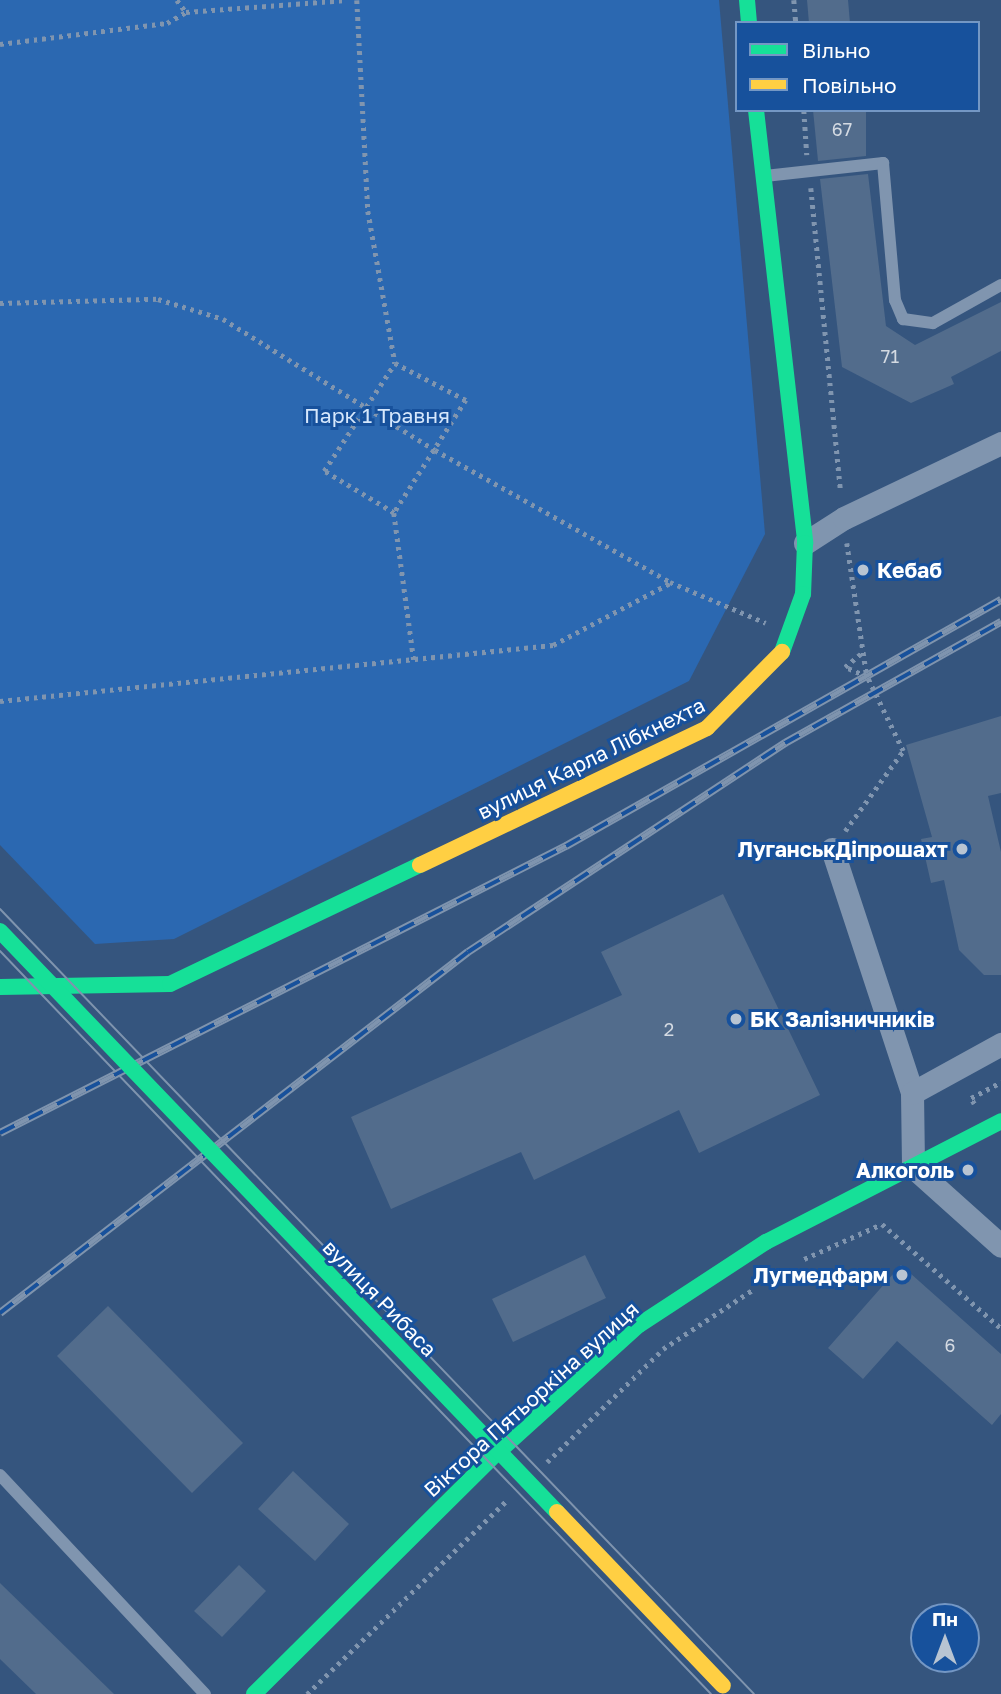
<!DOCTYPE html>
<html>
<head>
<meta charset="utf-8">
<style>
	body { margin:0 }
	#map { position:relative; width:1001px; height:1694px; overflow:hidden; background:#35557e; font-family:"Golos Text",sans-serif }
	div>[style] { position:absolute }
	.green>* { inset:0; background:#2b68b1 }
	.building>* { inset:0; background:#526c8c }
	.path>* { height:4.5px; margin-top:-2.25px; transform-origin:0; background:repeating-linear-gradient(90deg,#8095af 0 3.5px,transparent 0 8.5px) }
	.lane>* { height:12px; margin:-6px; padding:0 6px; transform-origin:6px; border-radius:6px; background:#8095af }
	.street>* { height:23px; margin:-11.5px; padding:0 11.5px; transform-origin:11.5px; border-radius:11.5px; background:#8095af }
	.fast>* { height:16px; margin:-8px; padding:0 8px; transform-origin:8px; border-radius:8px; background:#16e098 }
	.slow>* { height:16px; margin:-8px; padding:0 8px; transform-origin:8px; border-radius:8px; background:#ffcf43 }
	.tram>* { height:2px; margin:-1px; padding:0 1px; transform-origin:1px; border-radius:1px; background:#7f94ae }
	.rail>* { height:8px; margin-top:-4px; transform-origin:0; background:repeating-linear-gradient(90deg,#17519c 0 16px,#7f94ae 0 32px); box-sizing:border-box; border-block:2px solid #7f94ae }
	.fast-bridge>* { height:16px; margin:-8px; padding:0 8px; transform-origin:8px; border-radius:8px; background:#16e098 }
	.slow-bridge>* { height:16px; margin:-8px; padding:0 8px; transform-origin:8px; border-radius:8px; background:#ffcf43 }
	.dots>* { width:19px; height:19px; translate:-50% -50%; box-sizing:border-box; border:4px solid #17519c; border-radius:50% }
	span { translate:-50% -50%; white-space:nowrap; text-align:center; line-height:1.15; -webkit-text-stroke:6px #17519c; paint-order:stroke }
	.number-label { font-size:18px; color:#d4dae2 }
	.number-label span { -webkit-text-stroke-width:0 }
	.park-label { font-size:21px; color:#d5e7fc }
	.poi-label { font-size:21px; color:#fff; font-weight:700 }
	.left { translate:0 -50%; text-align:left }
	.right { translate:-100% -50%; text-align:right }
	.street-label { font-size:21px; color:#fff }
	.legend { position:absolute; left:735px; top:21px; width:245px; height:91px; box-sizing:border-box; background:#17519c; border:2px solid #7497c4; margin:0; padding:9px 12px; list-style:none; font-size:21px; color:#fff }
	.legend li { display:flex; align-items:center; gap:14px; height:35px }
	.legend b { width:35px; border:2px solid #7497c4 }
	.north { position:absolute; left:910px; top:1603px; width:70px; height:70px; box-sizing:border-box; background:#17519c; border:2px solid #7497c4; border-radius:50%; rotate:0deg; font-size:19px; font-weight:700; line-height:28px; text-align:center; color:#fff }
	.north::after { content:''; display:block; margin:auto; width:24px; height:32px; background:#b8c4d2; clip-path:polygon(50% 0,100% 100%,50% 72%,0 100%) }
</style>
</head>
<body>
<div id="map">
	<div class="green">
		<i style="clip-path:polygon(0 0,719px 0,765px 534px,689px 681px,174px 939px,95px 944px,0 845px)"></i>
	</div>
	<div class="building">
		<i style="clip-path:polygon(807px 0,848px 0,850px 23px,809px 23px)"></i>
		<i style="clip-path:polygon(813px 110px,866px 110px,866px 156px,818px 161px)"></i>
		<i style="clip-path:polygon(868px 174px,886px 326px,915px 345px,1001px 302px,1001px 351px,951px 377px,954px 384px,911px 403px,842px 367px,820px 179px)"></i>
		<i style="clip-path:polygon(1001px 716px,1001px 793px,988px 796px,1001px 852px,1001px 975px,984px 975px,959px 950px,944px 880px,931px 883px,921px 839px,932px 837px,906px 745px)"></i>
		<i style="clip-path:polygon(723px 894px,820px 1095px,699px 1153px,679px 1110px,534px 1180px,521px 1152px,391px 1209px,351px 1117px,622px 995px,601px 952px)"></i>
		<i style="clip-path:polygon(585px 1255px,606px 1298px,513px 1342px,492px 1299px)"></i>
		<i style="clip-path:polygon(901px 1265px,1001px 1354px,1001px 1414px,992px 1425px,897px 1341px,863px 1379px,828px 1348px)"></i>
		<i style="clip-path:polygon(108px 1306px,243px 1443px,192px 1493px,57px 1356px)"></i>
		<i style="clip-path:polygon(293px 1471px,349px 1524px,315px 1561px,258px 1509px)"></i>
		<i style="clip-path:polygon(239px 1565px,266px 1591px,222px 1637px,194px 1611px)"></i>
		<i style="clip-path:polygon(0 1583px,114px 1694px,36px 1694px,0 1659px)"></i>
	</div>
	<div class="path">
		<i style="left:177px;top:0;width:15px;rotate:53deg"></i>
		<i style="left:357px;top:0;width:211px;rotate:87deg"></i>
		<i style="left:368px;top:211px;width:154px;rotate:79.9deg"></i>
		<i style="left:395px;top:363px;width:80px;rotate:27.5deg"></i>
		<i style="left:466px;top:400px;width:134px;rotate:122.5deg"></i>
		<i style="left:394px;top:513px;width:82px;rotate:-149deg"></i>
		<i style="left:324px;top:471px;width:129px;rotate:-56.7deg"></i>
		<i style="left:794px;top:0;width:23px;rotate:85deg"></i>
		<i style="left:0;top:44px;width:168px;rotate:-7.2deg"></i>
		<i style="left:167px;top:23px;width:22px;rotate:-30deg"></i>
		<i style="left:186px;top:12px;width:161px;rotate:-4.3deg"></i>
		<i style="left:804px;top:110px;width:45px;rotate:86.2deg"></i>
		<i style="left:811px;top:188px;width:306px;rotate:84.4deg"></i>
		<i style="left:0;top:303px;width:158px;rotate:-1.5deg"></i>
		<i style="left:158px;top:299px;width:68px;rotate:17.1deg"></i>
		<i style="left:223px;top:319px;width:249px;rotate:31.7deg"></i>
		<i style="left:435px;top:450px;width:270px;rotate:29.3deg"></i>
		<i style="left:670px;top:582px;width:104px;rotate:23.1deg"></i>
		<i style="left:394px;top:513px;width:148px;rotate:82.3deg"></i>
		<i style="left:847px;top:543px;width:135px;rotate:81.5deg"></i>
		<i style="left:0;top:701px;width:556px;rotate:-5.78deg"></i>
		<i style="left:553px;top:645px;width:132px;rotate:-27.9deg"></i>
		<i style="left:845px;top:831px;width:99px;rotate:-54.1deg"></i>
		<i style="left:903px;top:751px;width:82px;rotate:-115.9deg"></i>
		<i style="left:867px;top:677px;width:24px;rotate:-156deg"></i>
		<i style="left:845px;top:667px;width:23px;rotate:-40deg"></i>
		<i style="left:974px;top:1104px;width:7px;rotate:-117deg"></i>
		<i style="left:971px;top:1098px;width:34px;rotate:-28deg"></i>
		<i style="left:804px;top:1259px;width:85px;rotate:-24.2deg"></i>
		<i style="left:882px;top:1224px;width:158px;rotate:41.2deg"></i>
		<i style="left:547px;top:1462px;width:162px;rotate:-44.2deg"></i>
		<i style="left:663px;top:1349px;width:109px;rotate:-33.4deg"></i>
		<i style="left:307px;top:1694px;width:276px;rotate:-44.1deg"></i>
	</div>
	<div class="lane">
		<i style="left:765px;top:176px;width:119px;rotate:-6.3deg"></i>
		<i style="left:883px;top:163px;width:138px;rotate:85deg"></i>
		<i style="left:895px;top:300px;width:21px;rotate:67deg"></i>
		<i style="left:903px;top:319px;width:30px;rotate:8deg"></i>
		<i style="left:933px;top:323px;width:78px;rotate:-29.2deg"></i>
		<i style="left:0;top:1475px;width:300px;rotate:46.9deg"></i>
	</div>
	<div class="street">
		<i style="left:805px;top:543px;width:46px;rotate:-32.7deg"></i>
		<i style="left:844px;top:518px;width:174px;rotate:-25.5deg"></i>
		<i style="left:832px;top:849px;width:257px;rotate:71.8deg"></i>
		<i style="left:912px;top:1093px;width:74px;rotate:89.2deg"></i>
		<i style="left:913px;top:1167px;width:118px;rotate:41.9deg"></i>
		<i style="left:912px;top:1093px;width:102px;rotate:-28.8deg"></i>
	</div>
	<div class="fast">
		<i style="left:747px;top:0;width:23px;rotate:85deg"></i>
		<i style="left:756px;top:110px;width:436px;rotate:83.5deg"></i>
		<i style="left:805px;top:543px;width:51px;rotate:92.2deg"></i>
		<i style="left:803px;top:594px;width:62px;rotate:109.9deg"></i>
		<i style="left:0;top:987px;width:170px;rotate:-1deg"></i>
		<i style="left:170px;top:984px;width:277px;rotate:-25.5deg"></i>
		<i style="left:254px;top:1694px;width:341px;rotate:-44.8deg"></i>
		<i style="left:496px;top:1454px;width:193px;rotate:-42.1deg"></i>
		<i style="left:639px;top:1325px;width:152px;rotate:-33.2deg"></i>
		<i style="left:766px;top:1242px;width:264px;rotate:-27.2deg"></i>
	</div>
	<div class="slow">
		<i style="left:420px;top:865px;width:318px;rotate:-25.5deg"></i>
		<i style="left:707px;top:728px;width:107px;rotate:-45.4deg"></i>
	</div>
	<div class="tram">
		<i style="left:0;top:909px;width:1088px;rotate:46.15deg"></i>
		<i style="left:0;top:951px;width:1028px;rotate:46.26deg"></i>
	</div>
	<div class="rail">
		<i style="left:0;top:1133px;width:635px;rotate:-26.89deg"></i>
		<i style="left:566px;top:846px;width:500px;rotate:-29.5deg"></i>
		<i style="left:0;top:1313px;width:591px;rotate:-37.65deg"></i>
		<i style="left:468px;top:952px;width:380px;rotate:-33.4deg"></i>
		<i style="left:785px;top:743px;width:248px;rotate:-29.3deg"></i>
	</div>
	<div class="fast-bridge">
		<i style="left:0;top:931px;width:805px;rotate:46.21deg"></i>
	</div>
	<div class="slow-bridge">
		<i style="left:557px;top:1512px;width:240px;rotate:46.3deg"></i>
	</div>
	<div class="dots">
		<i style="left:863px;top:570px;background:#b8c4d2"></i>
		<i style="left:962px;top:849px;background:#b8c4d2"></i>
		<i style="left:736px;top:1019px;background:#b8c4d2"></i>
		<i style="left:968px;top:1170px;background:#b8c4d2"></i>
		<i style="left:902px;top:1275px;background:#b8c4d2"></i>
	</div>
	<div class="number-label">
		<span style="left:842px;top:129px">67</span>
		<span style="left:890px;top:356px">71</span>
		<span style="left:669px;top:1029px">2</span>
		<span style="left:950px;top:1345px">6</span>
	</div>
	<div class="park-label">
		<span style="left:377px;top:415px">Парк 1 Травня</span>
	</div>
	<div class="poi-label">
		<span class="left" style="left:877px;top:570px">Кебаб</span>
		<span class="right" style="left:948px;top:849px">ЛуганськДіпрошахт</span>
		<span class="left" style="left:750px;top:1019px">БК Залізничників</span>
		<span class="right" style="left:954px;top:1170px">Алкоголь</span>
		<span class="right" style="left:888px;top:1275px">Лугмедфарм</span>
	</div>
	<div class="street-label">
		<span style="left:591px;top:758px;rotate:-26deg">вулиця Карла Лібкнехта</span>
		<span style="left:380px;top:1298px;rotate:46deg">вулиця Рибаса</span>
		<span style="left:531px;top:1399px;rotate:-42deg">Віктора Пятьоркіна вулиця</span>
	</div>
	<ul class="legend">
	<li><b style="height:9px;background:#16e098"></b>Вільно</li>
	<li><b style="height:9px;background:#ffcf43"></b>Повільно</li>
	</ul>
	<div class="north">Пн</div>
</div>
</body>
</html>
